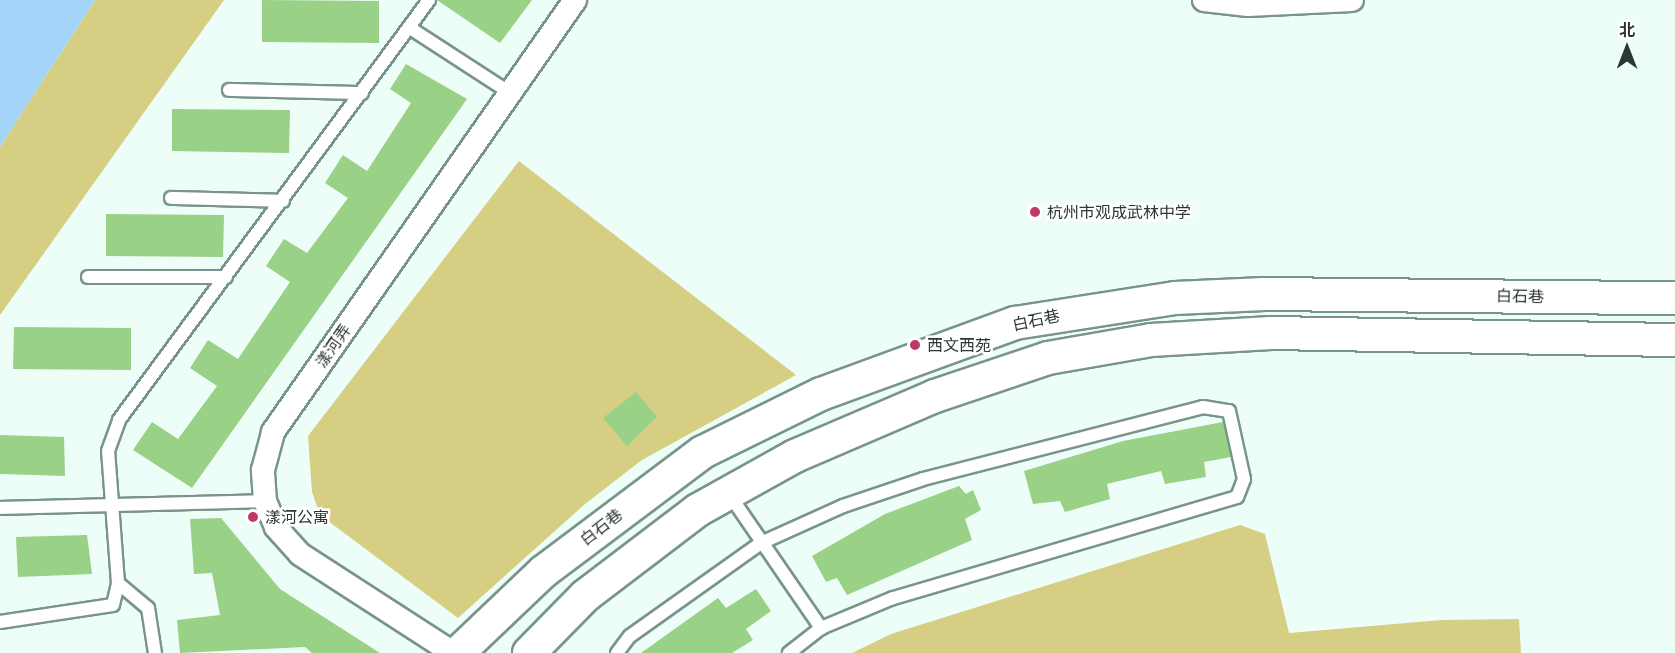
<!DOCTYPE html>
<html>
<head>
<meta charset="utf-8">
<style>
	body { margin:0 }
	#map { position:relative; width:1675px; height:653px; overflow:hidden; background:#ecfef7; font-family:"Archivo Narrow","Noto Sans SC",sans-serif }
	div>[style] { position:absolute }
	.green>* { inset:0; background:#d6cf83 }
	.water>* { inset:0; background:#a4d5f8 }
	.building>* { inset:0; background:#99d186 }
	.roads { filter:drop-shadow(2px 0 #79958b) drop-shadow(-2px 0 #79958b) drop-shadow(0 2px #79958b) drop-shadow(0 -2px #79958b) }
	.service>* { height:12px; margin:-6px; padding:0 6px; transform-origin:6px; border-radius:6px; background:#fff }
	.minor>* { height:22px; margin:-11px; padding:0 11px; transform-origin:11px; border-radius:11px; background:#fff }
	.secondary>* { height:32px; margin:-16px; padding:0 16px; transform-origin:16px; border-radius:16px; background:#fff }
	.dots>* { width:16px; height:16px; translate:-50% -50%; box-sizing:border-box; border:3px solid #fff; border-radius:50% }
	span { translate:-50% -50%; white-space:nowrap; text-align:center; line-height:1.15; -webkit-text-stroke:5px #fff; paint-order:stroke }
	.poi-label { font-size:16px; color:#2d3834 }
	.left { translate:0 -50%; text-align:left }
	.street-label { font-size:16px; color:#2d3834 }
	.north { position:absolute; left:1597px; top:18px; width:60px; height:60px; -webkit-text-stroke:4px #fff; paint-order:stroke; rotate:0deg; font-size:16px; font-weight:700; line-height:24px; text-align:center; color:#2d3834 }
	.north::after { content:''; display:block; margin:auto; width:21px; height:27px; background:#2d3834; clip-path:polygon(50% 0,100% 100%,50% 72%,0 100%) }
</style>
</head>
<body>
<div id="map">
	<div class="green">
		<i style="clip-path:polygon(95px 0,224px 0,0 315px,0 147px)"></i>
		<i style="clip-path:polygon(519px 161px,796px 375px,642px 460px,585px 504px,458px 618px,320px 515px,312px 492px,308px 436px)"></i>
		<i style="clip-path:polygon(1240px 525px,1265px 534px,1289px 633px,1442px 620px,1519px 619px,1521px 653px,852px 653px,891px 634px)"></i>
	</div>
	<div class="water">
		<i style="clip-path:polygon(0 0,95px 0,0 147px)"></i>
	</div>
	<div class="building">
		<i style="clip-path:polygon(262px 0,379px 1px,379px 43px,262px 42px)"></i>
		<i style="clip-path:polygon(437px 0,532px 0,500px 43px)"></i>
		<i style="clip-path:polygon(406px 64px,467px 99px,192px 488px,133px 450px,152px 422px,178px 439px,217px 386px,190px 368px,208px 340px,238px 359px,290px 282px,266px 266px,284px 239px,307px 253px,348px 198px,325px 183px,343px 155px,367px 171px,411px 103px,390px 89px)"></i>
		<i style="clip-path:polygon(172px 109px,290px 110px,289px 153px,172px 151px)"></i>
		<i style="clip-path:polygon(106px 214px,224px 215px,223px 257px,106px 256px)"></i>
		<i style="clip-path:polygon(14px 327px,131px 328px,131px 370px,13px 369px)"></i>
		<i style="clip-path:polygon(636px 392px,657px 417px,627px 446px,603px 418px)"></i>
		<i style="clip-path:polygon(1223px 422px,1231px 457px,1204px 462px,1206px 477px,1165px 484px,1161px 471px,1107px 484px,1110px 499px,1065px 512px,1060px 501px,1033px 504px,1024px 471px,1123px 441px)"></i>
		<i style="clip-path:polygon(0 435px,64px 437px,65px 476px,0 474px)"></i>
		<i style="clip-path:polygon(959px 486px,966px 494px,973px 490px,981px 510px,965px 519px,972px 540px,847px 595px,837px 578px,826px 582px,812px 556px,885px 514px)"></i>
		<i style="clip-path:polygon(221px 518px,280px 589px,380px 653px,312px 653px,305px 647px,180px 653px,177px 620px,220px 615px,212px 573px,194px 574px,190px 519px)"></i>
		<i style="clip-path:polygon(87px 535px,92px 574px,18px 577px,16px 537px)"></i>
		<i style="clip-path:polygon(756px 589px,771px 611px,746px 629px,753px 640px,732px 653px,641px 653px,718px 598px,726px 608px)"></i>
	</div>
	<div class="roads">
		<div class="service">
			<i style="left:410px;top:28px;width:119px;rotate:33deg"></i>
			<i style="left:229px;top:90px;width:133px;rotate:1.3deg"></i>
			<i style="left:171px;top:198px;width:112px;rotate:1.5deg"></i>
			<i style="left:88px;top:277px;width:138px"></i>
			<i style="left:729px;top:494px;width:163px;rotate:55.5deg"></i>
			<i style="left:0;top:508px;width:265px;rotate:-1.5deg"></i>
			<i style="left:118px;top:583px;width:39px;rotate:40deg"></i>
			<i style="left:148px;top:608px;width:46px;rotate:81.2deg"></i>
			<i style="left:0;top:622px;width:114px;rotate:-8.6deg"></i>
			<i style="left:113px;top:605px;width:23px;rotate:-77deg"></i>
			<i style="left:118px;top:583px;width:132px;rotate:-94.3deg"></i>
			<i style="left:108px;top:451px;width:33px;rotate:-70deg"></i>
			<i style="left:119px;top:420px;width:522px;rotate:-53.57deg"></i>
			<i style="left:617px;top:653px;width:21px;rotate:-53deg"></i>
			<i style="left:630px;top:636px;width:161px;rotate:-35.4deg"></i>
			<i style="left:761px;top:543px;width:90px;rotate:-24.3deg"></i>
			<i style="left:843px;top:506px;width:84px;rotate:-18.6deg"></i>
			<i style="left:923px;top:479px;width:289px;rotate:-14.4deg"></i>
			<i style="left:1203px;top:407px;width:26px;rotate:9deg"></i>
			<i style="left:1229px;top:411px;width:70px;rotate:77.6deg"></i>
			<i style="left:1244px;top:479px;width:19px;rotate:111deg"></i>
			<i style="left:1237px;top:497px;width:359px;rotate:163.6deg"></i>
			<i style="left:893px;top:598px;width:78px;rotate:157.4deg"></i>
			<i style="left:821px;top:628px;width:41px;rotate:142deg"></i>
		</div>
		<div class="minor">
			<i style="left:1204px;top:0;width:44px;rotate:6.5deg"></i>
			<i style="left:1248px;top:5px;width:104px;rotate:-2.8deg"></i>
			<i style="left:453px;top:653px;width:182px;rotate:-147.1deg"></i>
			<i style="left:300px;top:554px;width:36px;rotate:-132deg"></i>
			<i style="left:276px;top:527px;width:28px;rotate:-113deg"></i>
			<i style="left:265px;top:501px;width:31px;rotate:-94deg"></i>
			<i style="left:263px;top:470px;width:39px;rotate:-75deg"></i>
			<i style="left:273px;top:432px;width:527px;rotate:-55.04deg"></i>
		</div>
		<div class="secondary">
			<i style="left:458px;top:653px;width:117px;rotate:-43.6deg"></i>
			<i style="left:543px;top:572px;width:200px;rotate:-36.9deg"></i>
			<i style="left:703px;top:452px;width:131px;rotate:-26.2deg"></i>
			<i style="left:821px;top:394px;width:207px;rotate:-20.1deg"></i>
			<i style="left:1015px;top:323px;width:162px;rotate:-8.9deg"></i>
			<i style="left:1175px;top:298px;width:89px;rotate:-2.6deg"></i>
			<i style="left:1264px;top:294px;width:411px;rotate:0.6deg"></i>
			<i style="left:529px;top:653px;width:80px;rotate:-45.5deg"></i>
			<i style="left:585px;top:596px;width:142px;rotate:-37.3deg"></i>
			<i style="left:698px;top:510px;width:111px;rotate:-29.1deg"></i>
			<i style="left:795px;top:456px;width:152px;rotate:-23.2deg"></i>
			<i style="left:935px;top:396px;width:119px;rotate:-18.6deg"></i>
			<i style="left:1048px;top:358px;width:105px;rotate:-9.9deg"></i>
			<i style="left:1151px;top:340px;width:120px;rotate:-3.3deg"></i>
			<i style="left:1271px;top:333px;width:404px;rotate:1deg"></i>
		</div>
	</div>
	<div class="dots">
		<i style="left:1035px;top:212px;background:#c2366a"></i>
		<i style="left:915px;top:345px;background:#c2366a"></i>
		<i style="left:253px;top:517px;background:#c2366a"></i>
	</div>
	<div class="poi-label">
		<span class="left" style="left:1047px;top:212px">杭州市观成武林中学</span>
		<span class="left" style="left:927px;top:345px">西文西苑</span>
		<span class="left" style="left:265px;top:517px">漾河公寓</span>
	</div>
	<div class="street-label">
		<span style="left:1520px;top:296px;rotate:1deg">白石巷</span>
		<span style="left:1036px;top:320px;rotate:-12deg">白石巷</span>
		<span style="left:333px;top:346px;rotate:-55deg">漾河弄</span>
		<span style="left:601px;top:527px;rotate:-38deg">白石巷</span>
	</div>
	<div class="north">北</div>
</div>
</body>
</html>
